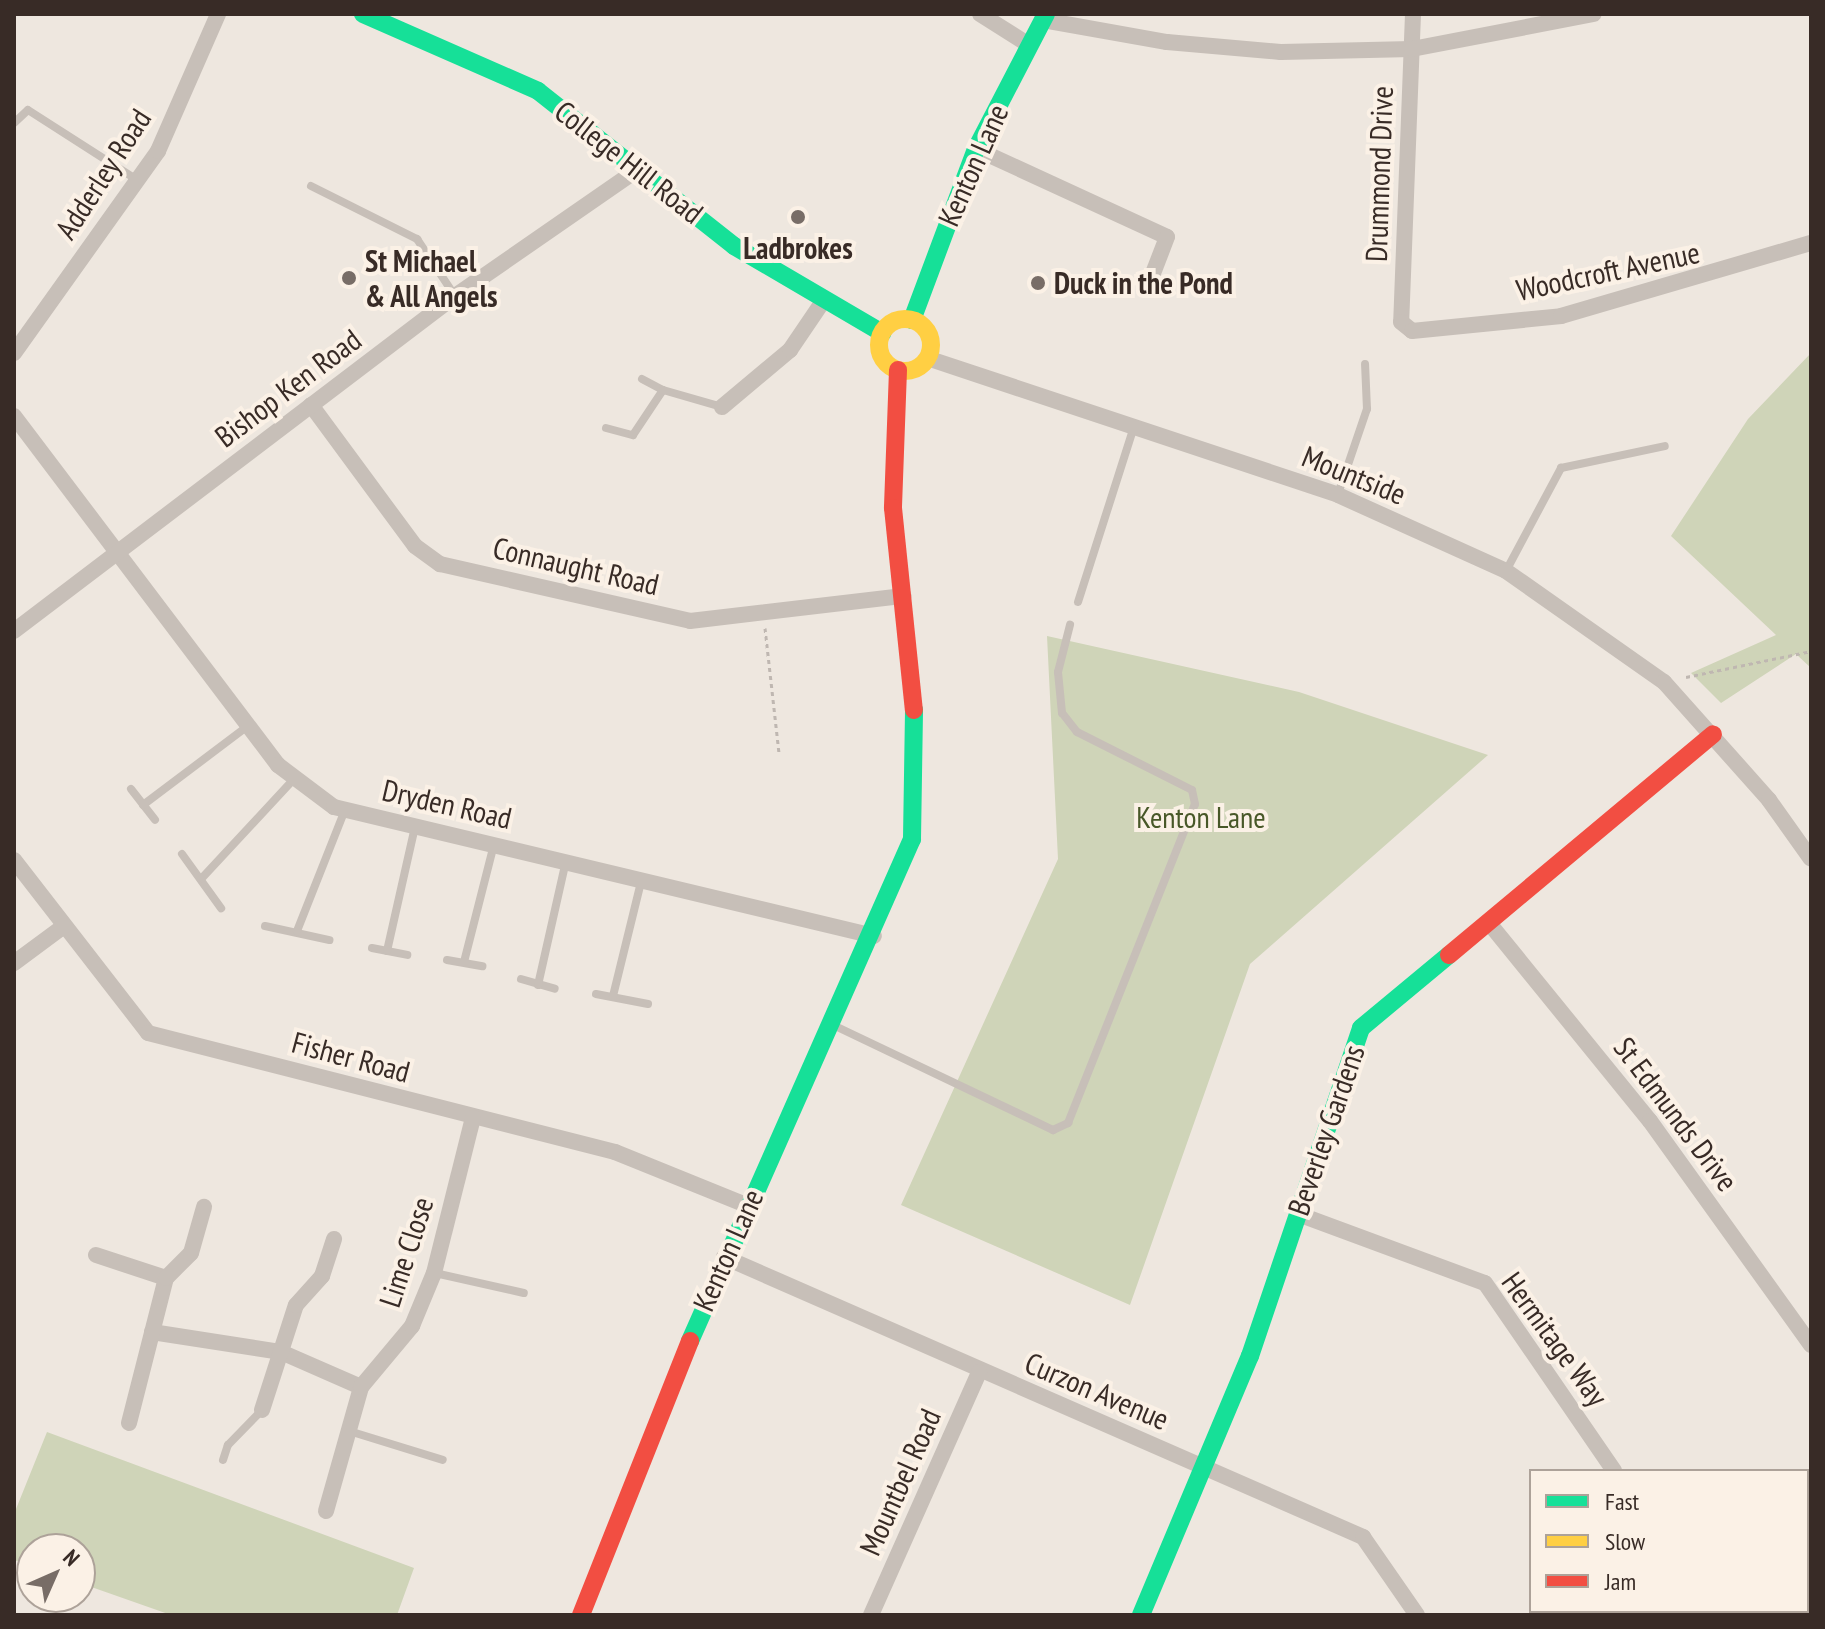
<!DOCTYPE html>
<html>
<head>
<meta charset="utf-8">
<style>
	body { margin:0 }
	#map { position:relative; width:1825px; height:1629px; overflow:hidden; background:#eee7df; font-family:"PT Sans Narrow",sans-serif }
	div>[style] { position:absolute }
	.green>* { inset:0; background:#cfd4b8 }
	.path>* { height:3px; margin-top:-1.5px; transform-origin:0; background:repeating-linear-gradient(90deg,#bfb7b1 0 4px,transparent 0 8px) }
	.lane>* { height:8px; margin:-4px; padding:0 4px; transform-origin:4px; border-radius:4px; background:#c7bfb8 }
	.street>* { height:16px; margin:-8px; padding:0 8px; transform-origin:8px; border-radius:8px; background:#c7bfb8 }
	.fast>* { height:18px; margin:-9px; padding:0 9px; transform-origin:9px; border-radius:9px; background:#16e098 }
	.slow>* { height:18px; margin:-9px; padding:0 9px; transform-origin:9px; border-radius:9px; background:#ffcf43 }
	.slow>.ring { margin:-9px; padding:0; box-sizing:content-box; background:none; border:18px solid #ffcf43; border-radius:50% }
	.jam>* { height:18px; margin:-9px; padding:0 9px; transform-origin:9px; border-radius:9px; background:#f24e42 }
	.dots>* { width:22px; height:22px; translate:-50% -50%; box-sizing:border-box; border:4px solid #fbf1e6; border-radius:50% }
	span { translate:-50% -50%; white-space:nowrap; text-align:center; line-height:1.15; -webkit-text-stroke:8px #fbf1e6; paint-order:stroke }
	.street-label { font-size:30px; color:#382b26 }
	.poi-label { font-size:30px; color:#382b26; font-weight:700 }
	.left { translate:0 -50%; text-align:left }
	.park-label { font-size:30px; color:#485828 }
	.frame { position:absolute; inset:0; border:16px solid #382b26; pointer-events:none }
	.legend { position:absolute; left:1529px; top:1469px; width:280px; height:144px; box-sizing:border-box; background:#fbf1e6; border:2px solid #ada299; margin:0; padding:10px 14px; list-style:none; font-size:24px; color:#382b26 }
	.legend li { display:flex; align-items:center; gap:16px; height:40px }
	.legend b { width:40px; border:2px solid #ada299 }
	.north { position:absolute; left:16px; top:1533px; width:80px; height:80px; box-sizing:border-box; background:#fbf1e6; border:2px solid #ada299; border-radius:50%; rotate:45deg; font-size:22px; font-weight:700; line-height:32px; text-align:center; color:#382b26 }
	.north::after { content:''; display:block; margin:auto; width:28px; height:36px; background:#786d67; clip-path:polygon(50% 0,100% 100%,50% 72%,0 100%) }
</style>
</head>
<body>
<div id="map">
	<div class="green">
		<i style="clip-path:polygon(1811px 353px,1811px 668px,1796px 654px,1721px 703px,1691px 673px,1776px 635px,1671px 536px,1748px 419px)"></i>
		<i style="clip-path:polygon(1047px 636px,1299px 692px,1488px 755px,1250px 964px,1130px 1305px,901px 1205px,1058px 859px)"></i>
		<i style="clip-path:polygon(47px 1432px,414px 1568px,397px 1615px,171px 1615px,80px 1583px,80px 1549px,32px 1549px,32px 1566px,14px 1560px,14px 1514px)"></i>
	</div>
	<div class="path">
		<i style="left:765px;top:628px;width:125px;rotate:83.6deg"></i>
		<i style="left:1686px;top:677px;width:128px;rotate:-11.7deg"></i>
	</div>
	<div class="lane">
		<i style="left:14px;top:123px;width:19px;rotate:-43deg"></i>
		<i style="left:28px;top:110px;width:130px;rotate:32.7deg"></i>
		<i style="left:311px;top:186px;width:119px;rotate:26.6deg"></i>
		<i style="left:417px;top:239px;width:69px;rotate:56.3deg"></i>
		<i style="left:642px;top:379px;width:24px;rotate:28deg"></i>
		<i style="left:606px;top:428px;width:28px;rotate:15deg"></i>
		<i style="left:633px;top:435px;width:54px;rotate:-56.3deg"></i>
		<i style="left:663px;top:390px;width:61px;rotate:16.1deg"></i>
		<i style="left:1338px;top:494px;width:90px;rotate:-71.2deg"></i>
		<i style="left:1367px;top:409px;width:45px;rotate:-92.5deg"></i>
		<i style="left:1506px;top:571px;width:117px;rotate:-61.9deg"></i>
		<i style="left:1561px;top:468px;width:106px;rotate:-11.9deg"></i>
		<i style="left:1078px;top:602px;width:184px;rotate:-72.3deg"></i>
		<i style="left:131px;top:789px;width:39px;rotate:52deg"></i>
		<i style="left:143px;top:805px;width:131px;rotate:-37deg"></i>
		<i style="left:182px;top:854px;width:67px;rotate:54.2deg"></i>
		<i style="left:202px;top:878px;width:134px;rotate:-47.1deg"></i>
		<i style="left:265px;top:926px;width:66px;rotate:12.3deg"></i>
		<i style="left:297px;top:931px;width:130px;rotate:-68.4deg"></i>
		<i style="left:372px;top:948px;width:36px;rotate:11deg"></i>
		<i style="left:387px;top:951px;width:127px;rotate:-77.3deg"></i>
		<i style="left:447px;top:960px;width:36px;rotate:10deg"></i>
		<i style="left:464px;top:962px;width:122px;rotate:-75.7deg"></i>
		<i style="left:521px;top:979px;width:35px;rotate:16deg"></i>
		<i style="left:538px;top:985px;width:127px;rotate:-77.3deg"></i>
		<i style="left:596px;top:994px;width:53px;rotate:10.9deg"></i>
		<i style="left:613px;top:996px;width:122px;rotate:-76.2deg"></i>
		<i style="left:833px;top:1025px;width:244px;rotate:25.5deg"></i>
		<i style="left:1053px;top:1130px;width:17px;rotate:-25deg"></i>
		<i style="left:1068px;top:1123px;width:343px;rotate:-68.3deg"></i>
		<i style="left:1195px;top:804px;width:14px;rotate:-102deg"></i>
		<i style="left:1192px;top:790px;width:129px;rotate:-153.2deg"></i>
		<i style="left:1077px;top:732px;width:24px;rotate:-128deg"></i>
		<i style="left:1062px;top:713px;width:41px;rotate:-95.6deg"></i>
		<i style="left:1058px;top:672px;width:49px;rotate:-75.7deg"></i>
		<i style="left:435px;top:1273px;width:91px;rotate:12.7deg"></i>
		<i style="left:349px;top:1431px;width:98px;rotate:17.1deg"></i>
		<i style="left:223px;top:1460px;width:16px;rotate:-72deg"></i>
		<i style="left:228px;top:1445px;width:49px;rotate:-45.8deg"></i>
	</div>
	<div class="street">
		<i style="left:980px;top:14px;width:58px;rotate:32.3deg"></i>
		<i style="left:1413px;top:14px;width:308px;rotate:92.2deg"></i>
		<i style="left:1401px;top:322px;width:14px;rotate:39deg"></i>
		<i style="left:1412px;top:331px;width:150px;rotate:-5.7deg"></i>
		<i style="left:1561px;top:316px;width:260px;rotate:-16.3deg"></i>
		<i style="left:1043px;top:20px;width:126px;rotate:10.1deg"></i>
		<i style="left:1167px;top:42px;width:114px;rotate:5deg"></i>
		<i style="left:1281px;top:52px;width:131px;rotate:-1.3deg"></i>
		<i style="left:1412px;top:49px;width:185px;rotate:-10.9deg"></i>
		<i style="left:976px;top:149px;width:210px;rotate:24.7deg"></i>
		<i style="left:1167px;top:237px;width:42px;rotate:111deg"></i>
		<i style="left:14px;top:353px;width:248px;rotate:-54.5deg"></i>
		<i style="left:158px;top:151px;width:150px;rotate:-66.3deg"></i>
		<i style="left:927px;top:358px;width:433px;rotate:18.4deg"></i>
		<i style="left:1338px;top:495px;width:184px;rotate:24.3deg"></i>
		<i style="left:1506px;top:571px;width:193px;rotate:35.1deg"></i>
		<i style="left:1664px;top:682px;width:158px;rotate:48.3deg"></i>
		<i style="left:1769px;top:800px;width:72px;rotate:54.6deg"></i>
		<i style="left:311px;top:405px;width:175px;rotate:53.6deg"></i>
		<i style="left:415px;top:546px;width:31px;rotate:36deg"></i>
		<i style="left:440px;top:564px;width:256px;rotate:12.8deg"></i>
		<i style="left:690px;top:621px;width:215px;rotate:-6.7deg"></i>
		<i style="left:722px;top:407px;width:89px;rotate:-40deg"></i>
		<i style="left:790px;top:350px;width:57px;rotate:-55.8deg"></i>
		<i style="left:14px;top:416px;width:438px;rotate:52.9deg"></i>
		<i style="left:278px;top:765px;width:70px;rotate:36.9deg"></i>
		<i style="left:334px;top:807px;width:555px;rotate:13.44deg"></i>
		<i style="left:14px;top:631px;width:554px;rotate:-37.22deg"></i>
		<i style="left:455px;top:296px;width:225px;rotate:-34.7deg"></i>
		<i style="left:14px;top:860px;width:219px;rotate:52.2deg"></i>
		<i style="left:148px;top:1033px;width:482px;rotate:14.3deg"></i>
		<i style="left:615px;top:1152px;width:141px;rotate:22deg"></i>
		<i style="left:1489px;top:923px;width:255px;rotate:50.9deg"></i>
		<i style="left:1650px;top:1121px;width:276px;rotate:54.3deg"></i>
		<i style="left:14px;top:963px;width:62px;rotate:-36.5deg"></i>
		<i style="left:1298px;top:1214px;width:199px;rotate:20.3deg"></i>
		<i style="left:1485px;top:1283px;width:228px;rotate:55.5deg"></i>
		<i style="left:96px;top:1255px;width:74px;rotate:18.2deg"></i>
		<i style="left:724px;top:1257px;width:698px;rotate:23.66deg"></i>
		<i style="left:1363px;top:1537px;width:95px;rotate:55.3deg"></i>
		<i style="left:152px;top:1332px;width:131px;rotate:8.8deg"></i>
		<i style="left:281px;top:1352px;width:87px;rotate:23.6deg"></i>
		<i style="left:262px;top:1410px;width:110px;rotate:-72.1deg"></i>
		<i style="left:296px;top:1305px;width:39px;rotate:-48deg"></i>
		<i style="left:322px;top:1276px;width:39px;rotate:-72deg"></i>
		<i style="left:129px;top:1423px;width:150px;rotate:-75.7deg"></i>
		<i style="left:166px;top:1278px;width:35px;rotate:-45deg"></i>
		<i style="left:191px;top:1253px;width:48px;rotate:-74.2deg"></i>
		<i style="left:326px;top:1511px;width:129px;rotate:-74.2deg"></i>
		<i style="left:361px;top:1387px;width:80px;rotate:-50.1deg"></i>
		<i style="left:412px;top:1326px;width:57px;rotate:-67.5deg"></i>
		<i style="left:434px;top:1273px;width:160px;rotate:-75.9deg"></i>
		<i style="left:1710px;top:1611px;width:5px;rotate:53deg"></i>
		<i style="left:871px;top:1615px;width:266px;rotate:-66deg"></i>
	</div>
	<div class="fast">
		<i style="left:363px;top:14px;width:191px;rotate:23.7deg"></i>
		<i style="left:538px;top:91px;width:250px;rotate:38.3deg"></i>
		<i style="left:734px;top:246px;width:172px;rotate:30.4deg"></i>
		<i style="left:912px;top:320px;width:183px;rotate:-69.5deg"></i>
		<i style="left:976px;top:149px;width:152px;rotate:-62.6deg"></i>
		<i style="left:690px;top:1341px;width:549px;rotate:-66.14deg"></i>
		<i style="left:912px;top:839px;width:129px;rotate:-89.1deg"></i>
		<i style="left:1141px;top:1615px;width:281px;rotate:-67.2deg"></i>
		<i style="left:1250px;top:1356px;width:346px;rotate:-71.3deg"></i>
		<i style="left:1361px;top:1028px;width:114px;rotate:-39.7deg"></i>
	</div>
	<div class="slow">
		<i class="ring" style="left:879px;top:319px;width:34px;height:34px"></i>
	</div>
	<div class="jam">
		<i style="left:898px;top:370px;width:138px;rotate:92.1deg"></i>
		<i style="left:893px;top:508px;width:203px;rotate:84.1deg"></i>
		<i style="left:1449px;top:955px;width:344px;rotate:-39.9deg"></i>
		<i style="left:581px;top:1615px;width:295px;rotate:-68.3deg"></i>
	</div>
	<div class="dots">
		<i style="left:798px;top:217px;background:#786d67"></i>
		<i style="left:349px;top:278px;background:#786d67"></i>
		<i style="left:1038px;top:283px;background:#786d67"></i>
	</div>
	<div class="street-label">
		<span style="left:629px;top:162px;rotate:38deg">College Hill Road</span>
		<span style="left:973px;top:165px;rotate:-66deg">Kenton Lane</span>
		<span style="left:103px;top:174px;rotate:-57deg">Adderley Road</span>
		<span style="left:1379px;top:174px;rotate:-88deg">Drummond Drive</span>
		<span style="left:1608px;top:271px;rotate:-12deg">Woodcroft Avenue</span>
		<span style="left:288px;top:388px;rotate:-37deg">Bishop Ken Road</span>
		<span style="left:1354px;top:475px;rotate:22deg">Mountside</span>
		<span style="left:576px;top:566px;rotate:13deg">Connaught Road</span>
		<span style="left:447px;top:804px;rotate:13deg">Dryden Road</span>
		<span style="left:351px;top:1057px;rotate:15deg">Fisher Road</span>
		<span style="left:1676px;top:1114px;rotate:53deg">St Edmunds Drive</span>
		<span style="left:1326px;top:1130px;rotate:-71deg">Beverley Gardens</span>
		<span style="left:728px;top:1250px;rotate:-66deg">Kenton Lane</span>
		<span style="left:406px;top:1252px;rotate:-72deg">Lime Close</span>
		<span style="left:1555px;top:1339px;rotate:54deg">Hermitage Way</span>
		<span style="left:1097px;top:1391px;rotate:23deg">Curzon Avenue</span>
		<span style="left:900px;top:1482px;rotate:-66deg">Mountbel Road</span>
	</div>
	<div class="poi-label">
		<span style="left:798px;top:248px">Ladbrokes</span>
		<span class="left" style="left:365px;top:278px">St Michael<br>&amp; All Angels</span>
		<span class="left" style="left:1054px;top:283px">Duck in the Pond</span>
	</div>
	<div class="park-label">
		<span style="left:1201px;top:817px">Kenton Lane</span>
	</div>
	<div class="frame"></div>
	<ul class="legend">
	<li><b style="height:10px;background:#16e098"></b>Fast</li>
	<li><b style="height:10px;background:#ffcf43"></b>Slow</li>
	<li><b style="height:10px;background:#f24e42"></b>Jam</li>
	</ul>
	<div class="north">N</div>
</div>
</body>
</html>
